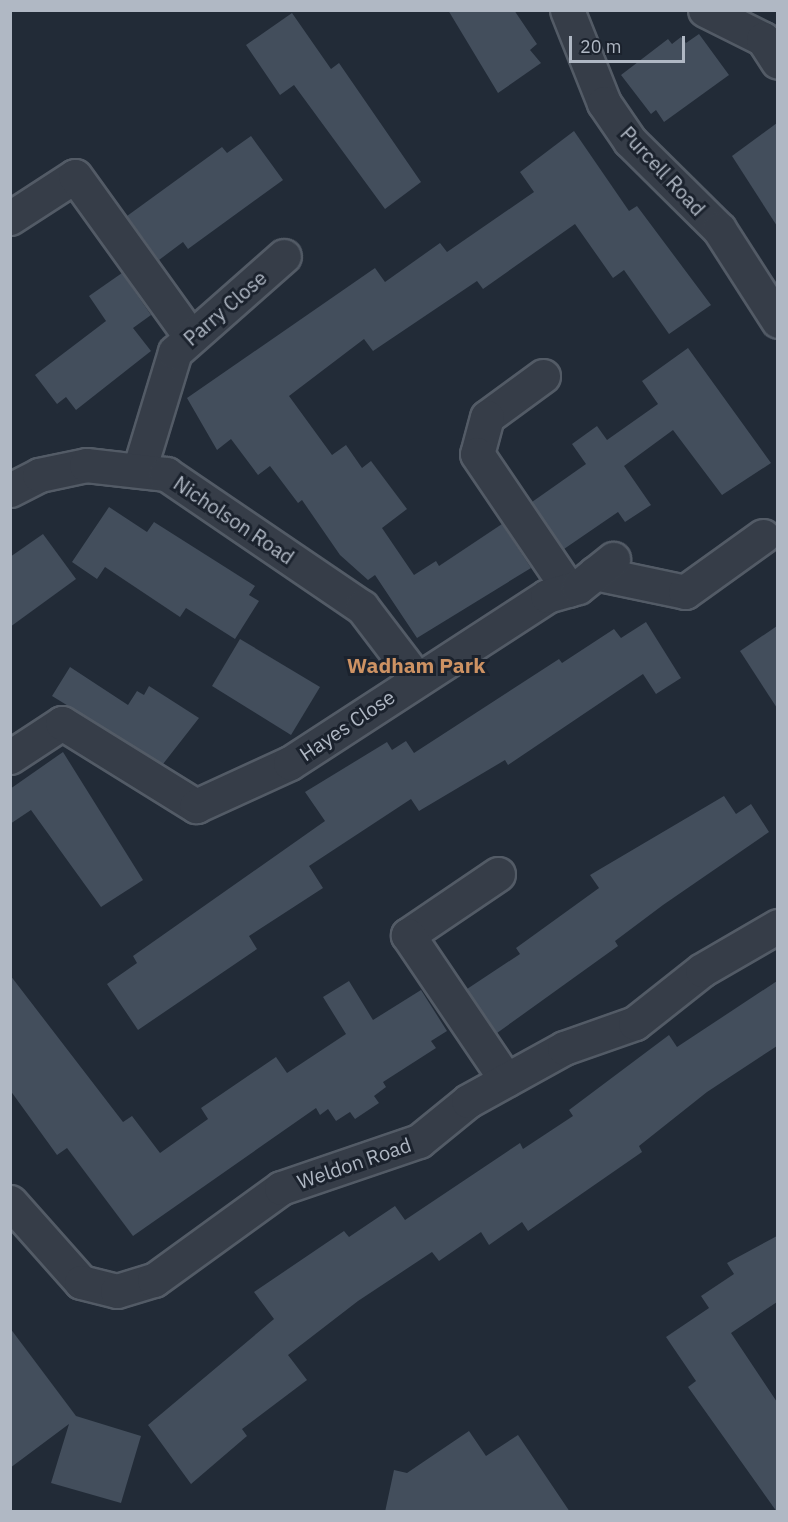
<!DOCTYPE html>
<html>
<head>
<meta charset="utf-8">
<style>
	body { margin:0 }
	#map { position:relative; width:788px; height:1522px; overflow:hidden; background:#222b37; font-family:"IBM Plex Sans",sans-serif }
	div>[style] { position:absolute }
	.building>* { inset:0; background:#434e5c }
	.roads { filter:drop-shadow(2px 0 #535b66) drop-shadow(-2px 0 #535b66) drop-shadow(0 2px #535b66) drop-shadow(0 -2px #535b66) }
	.minor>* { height:33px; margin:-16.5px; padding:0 16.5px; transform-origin:16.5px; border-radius:16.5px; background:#363d48 }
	span { translate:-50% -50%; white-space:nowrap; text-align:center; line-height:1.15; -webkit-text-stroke:6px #1b222d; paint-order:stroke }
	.street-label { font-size:20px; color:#b0b8c4 }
	.neighbourhood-label { font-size:21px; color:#cd9263; font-weight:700 }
	.frame { position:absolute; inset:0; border:12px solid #b0b8c4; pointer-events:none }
	.scale { position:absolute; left:569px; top:36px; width:116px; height:27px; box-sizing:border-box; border:3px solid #b0b8c4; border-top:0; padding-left:8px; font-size:18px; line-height:21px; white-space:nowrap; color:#b0b8c4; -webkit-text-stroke:4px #1b222d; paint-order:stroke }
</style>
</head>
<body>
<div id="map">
	<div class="building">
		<i style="clip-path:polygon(448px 10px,514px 10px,537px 44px,530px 50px,541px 63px,498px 93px)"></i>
		<i style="clip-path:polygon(292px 13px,331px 69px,339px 63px,421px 182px,385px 209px,294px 85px,280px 95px,246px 45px)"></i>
		<i style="clip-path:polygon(699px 34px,729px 75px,664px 122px,656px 110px,651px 114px,621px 75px,668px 39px,672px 44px,681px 37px,686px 43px)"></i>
		<i style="clip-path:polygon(777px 123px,777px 226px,732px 156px)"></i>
		<i style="clip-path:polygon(574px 131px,629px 211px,637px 206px,711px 305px,669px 334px,624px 270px,613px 278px,575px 224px,483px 289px,477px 281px,373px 351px,364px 339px,289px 396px,332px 455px,346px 445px,362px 468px,371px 461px,407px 509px,382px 528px,414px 575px,436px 561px,439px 566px,502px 524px,531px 568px,417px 638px,375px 575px,368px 580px,340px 555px,302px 500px,298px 503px,270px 466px,258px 475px,231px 439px,217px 450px,187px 398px,375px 268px,385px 282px,440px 243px,447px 252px,534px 192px,520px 172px)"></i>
		<i style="clip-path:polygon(251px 136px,283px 180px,188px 249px,183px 242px,159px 260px,127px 216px,222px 147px,227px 153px)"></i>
		<i style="clip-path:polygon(122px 273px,151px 315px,133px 328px,151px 351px,76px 410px,66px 397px,57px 404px,35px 375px,106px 321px,89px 296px)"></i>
		<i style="clip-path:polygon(688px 348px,771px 463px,722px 495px,673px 430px,624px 466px,651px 505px,625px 522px,618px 512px,564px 549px,532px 502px,586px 464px,572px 444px,597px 426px,607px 440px,658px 404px,642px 381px)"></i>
		<i style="clip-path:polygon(109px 507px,147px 532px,154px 522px,255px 586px,249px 595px,259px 601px,235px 639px,186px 608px,180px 617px,105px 567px,97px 579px,72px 562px)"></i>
		<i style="clip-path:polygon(43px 534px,76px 579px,10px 627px,10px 557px)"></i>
		<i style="clip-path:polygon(646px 622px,681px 678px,656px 694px,643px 674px,508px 765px,505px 760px,419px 811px,411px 799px,309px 866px,323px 888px,249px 936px,257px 949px,138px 1030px,107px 984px,137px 963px,133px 956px,325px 821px,305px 792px,387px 742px,392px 750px,406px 741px,414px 753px,559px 659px,562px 663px,614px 629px,621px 638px)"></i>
		<i style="clip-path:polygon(777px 626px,777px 708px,740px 651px)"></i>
		<i style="clip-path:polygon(240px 639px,320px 687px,291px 735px,212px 686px)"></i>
		<i style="clip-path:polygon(70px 667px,128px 705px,137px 691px,144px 695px,149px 686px,199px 718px,163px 764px,52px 696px)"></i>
		<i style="clip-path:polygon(63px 752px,143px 880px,101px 907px,31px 810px,10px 824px,10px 789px)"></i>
		<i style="clip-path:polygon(724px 796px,736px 814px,751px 804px,769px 832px,663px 905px,615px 941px,618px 946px,497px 1033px,467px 989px,520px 954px,516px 948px,599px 888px,590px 875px)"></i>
		<i style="clip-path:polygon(10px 975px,123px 1122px,132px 1116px,160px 1153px,208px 1119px,201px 1108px,276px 1057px,287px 1073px,346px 1034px,323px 997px,349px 981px,373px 1020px,421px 990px,447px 1031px,431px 1041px,436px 1048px,383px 1082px,386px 1087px,374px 1096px,379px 1103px,355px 1119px,350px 1112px,336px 1121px,328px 1109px,320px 1115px,316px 1108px,133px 1236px,67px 1148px,57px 1155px,10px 1090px)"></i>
		<i style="clip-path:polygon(777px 981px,777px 1046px,707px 1092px,639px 1146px,642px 1152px,528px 1231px,522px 1222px,489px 1245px,481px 1232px,439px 1261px,432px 1252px,358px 1301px,288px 1355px,307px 1380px,242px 1429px,247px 1436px,191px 1484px,148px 1425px,274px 1319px,254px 1292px,344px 1231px,349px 1237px,395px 1206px,405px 1220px,520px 1143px,523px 1149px,573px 1116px,569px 1110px,669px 1035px,677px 1047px)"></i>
		<i style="clip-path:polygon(777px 1236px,777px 1302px,731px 1333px,777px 1402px,777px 1512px,688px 1387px,696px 1381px,666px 1337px,709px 1308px,701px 1296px,734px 1274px,727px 1263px)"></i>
		<i style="clip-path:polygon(10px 1328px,76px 1416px,141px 1436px,121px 1503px,51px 1483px,69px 1424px,10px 1468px)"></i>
		<i style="clip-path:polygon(469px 1431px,486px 1456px,518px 1435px,570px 1512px,385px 1512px,394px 1470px,407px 1473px)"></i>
	</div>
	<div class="roads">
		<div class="minor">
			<i style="left:567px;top:10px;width:100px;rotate:68.3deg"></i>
			<i style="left:604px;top:103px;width:46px;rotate:55.6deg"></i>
			<i style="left:630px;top:141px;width:125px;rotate:44.7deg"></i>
			<i style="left:719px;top:229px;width:109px;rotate:57.3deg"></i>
			<i style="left:705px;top:10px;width:65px;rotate:26.6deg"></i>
			<i style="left:763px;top:39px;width:27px;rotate:57deg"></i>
			<i style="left:10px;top:218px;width:77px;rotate:-32.9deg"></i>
			<i style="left:75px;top:176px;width:197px;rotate:54.3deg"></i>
			<i style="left:543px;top:376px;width:69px;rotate:143.8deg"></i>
			<i style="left:487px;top:417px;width:38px;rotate:105deg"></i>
			<i style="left:477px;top:454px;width:164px;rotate:55.9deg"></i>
			<i style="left:140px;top:467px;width:120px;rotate:-73.1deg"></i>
			<i style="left:175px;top:352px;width:145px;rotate:-41.4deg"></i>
			<i style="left:10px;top:490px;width:33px;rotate:-27deg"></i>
			<i style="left:39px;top:475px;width:48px;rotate:-12deg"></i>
			<i style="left:86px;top:465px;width:81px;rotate:6.4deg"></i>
			<i style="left:166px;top:474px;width:237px;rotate:34.2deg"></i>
			<i style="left:362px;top:607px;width:89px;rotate:52.7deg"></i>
			<i style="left:595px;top:573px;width:92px;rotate:11.9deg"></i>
			<i style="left:685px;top:592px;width:96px;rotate:-35.7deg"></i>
			<i style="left:10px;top:757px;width:62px;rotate:-33.2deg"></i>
			<i style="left:62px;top:723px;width:158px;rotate:31.8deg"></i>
			<i style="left:196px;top:806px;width:103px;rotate:-24.6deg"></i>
			<i style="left:290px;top:763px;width:306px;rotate:-33deg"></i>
			<i style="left:547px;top:596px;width:32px;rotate:-16deg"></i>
			<i style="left:578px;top:587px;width:45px;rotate:-38.7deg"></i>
			<i style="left:498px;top:874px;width:109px;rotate:145.9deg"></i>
			<i style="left:408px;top:935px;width:175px;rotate:55.9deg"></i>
			<i style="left:10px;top:1202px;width:107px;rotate:48.4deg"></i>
			<i style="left:81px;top:1282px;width:37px;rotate:14deg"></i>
			<i style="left:117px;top:1291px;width:39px;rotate:-17deg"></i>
			<i style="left:154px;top:1280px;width:157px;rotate:-35.9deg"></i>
			<i style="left:281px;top:1188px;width:146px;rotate:-18.8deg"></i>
			<i style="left:419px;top:1141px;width:63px;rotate:-39.2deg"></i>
			<i style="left:468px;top:1101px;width:110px;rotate:-28.9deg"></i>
			<i style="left:564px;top:1048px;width:75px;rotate:-19.4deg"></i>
			<i style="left:635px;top:1023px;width:85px;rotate:-38.3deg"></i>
			<i style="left:702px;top:970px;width:88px;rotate:-30.1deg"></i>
		</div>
	</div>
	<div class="street-label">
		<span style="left:663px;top:171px;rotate:47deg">Purcell Road</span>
		<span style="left:225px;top:308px;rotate:-41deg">Parry Close</span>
		<span style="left:234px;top:520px;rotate:34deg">Nicholson Road</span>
		<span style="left:347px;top:725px;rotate:-34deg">Hayes Close</span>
		<span style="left:354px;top:1163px;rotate:-19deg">Weldon Road</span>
	</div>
	<div class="neighbourhood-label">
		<span style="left:416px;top:665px">Wadham Park</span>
	</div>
	<div class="frame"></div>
	<div class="scale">20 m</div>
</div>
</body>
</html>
